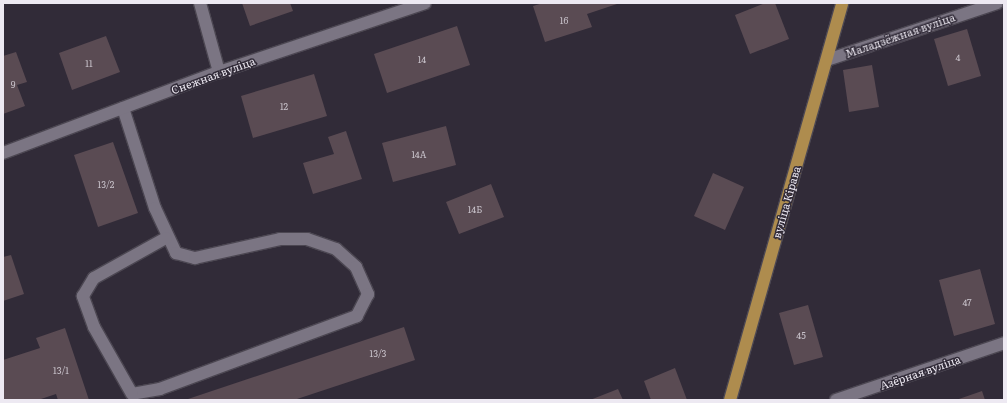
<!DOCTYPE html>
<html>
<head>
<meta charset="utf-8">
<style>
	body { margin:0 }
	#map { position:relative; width:1007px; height:403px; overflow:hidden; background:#312b38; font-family:Literata,serif }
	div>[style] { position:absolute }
	.building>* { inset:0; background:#5a4b53 }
	.roads { filter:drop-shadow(1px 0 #4c4752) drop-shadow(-1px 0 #4c4752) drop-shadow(0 1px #4c4752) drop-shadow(0 -1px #4c4752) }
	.minor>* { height:12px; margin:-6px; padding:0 6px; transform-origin:6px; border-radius:6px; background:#7b7583 }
	.major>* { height:12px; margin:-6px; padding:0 6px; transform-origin:6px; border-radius:6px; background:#ae8c4e }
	span { translate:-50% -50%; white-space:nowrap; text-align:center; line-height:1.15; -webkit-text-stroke:3px #312b38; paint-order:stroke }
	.number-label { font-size:9px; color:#c8c2ca }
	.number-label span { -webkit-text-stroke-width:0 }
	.street-label { font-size:11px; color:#ede9f2 }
	.frame { position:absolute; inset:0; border:4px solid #ede9f2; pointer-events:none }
</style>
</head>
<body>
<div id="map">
	<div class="building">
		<i style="clip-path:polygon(242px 3px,290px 3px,293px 11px,250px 26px)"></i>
		<i style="clip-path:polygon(543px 3px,620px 3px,587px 14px,592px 27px,545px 42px,533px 6px)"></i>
		<i style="clip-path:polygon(765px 3px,775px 3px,789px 39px,750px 54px,735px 15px)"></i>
		<i style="clip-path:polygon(457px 26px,470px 65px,387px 93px,374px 54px)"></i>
		<i style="clip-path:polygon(967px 29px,981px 76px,948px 86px,934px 39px)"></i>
		<i style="clip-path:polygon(106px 36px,120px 72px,72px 90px,59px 53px)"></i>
		<i style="clip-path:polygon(16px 52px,27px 82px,17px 85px,25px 106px,3px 114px,3px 56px)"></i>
		<i style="clip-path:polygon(872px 65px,879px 107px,849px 112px,843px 70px)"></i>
		<i style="clip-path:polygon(314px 74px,327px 116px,253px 138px,241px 96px)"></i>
		<i style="clip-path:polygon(446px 126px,456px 165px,393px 182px,382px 143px)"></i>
		<i style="clip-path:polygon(346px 131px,362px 179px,313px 194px,303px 163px,334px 154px,328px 137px)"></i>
		<i style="clip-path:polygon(113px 142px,138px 213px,98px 227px,74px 155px)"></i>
		<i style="clip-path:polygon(713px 173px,744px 187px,725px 230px,694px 216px)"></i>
		<i style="clip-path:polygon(491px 184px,504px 217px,459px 234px,446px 202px)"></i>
		<i style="clip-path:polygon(11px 255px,24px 294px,3px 301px,3px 257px)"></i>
		<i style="clip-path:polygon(980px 269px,995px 324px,954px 336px,939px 280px)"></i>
		<i style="clip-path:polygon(808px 305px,823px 357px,794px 365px,779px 313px)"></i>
		<i style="clip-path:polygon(404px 327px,415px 360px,294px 400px,185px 400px)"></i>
		<i style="clip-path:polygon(65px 328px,89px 400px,58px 400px,56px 394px,38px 400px,3px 400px,3px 360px,40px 348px,36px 338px)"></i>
		<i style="clip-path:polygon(675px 368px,687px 400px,651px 400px,644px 381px)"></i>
		<i style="clip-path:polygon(618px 389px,623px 400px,590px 400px)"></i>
		<i style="clip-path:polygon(982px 391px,985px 400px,956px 400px)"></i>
	</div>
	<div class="roads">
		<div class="minor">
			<i style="left:200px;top:3px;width:72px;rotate:74.6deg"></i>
			<i style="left:827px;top:60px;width:179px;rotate:-18.5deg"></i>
			<i style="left:123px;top:108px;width:105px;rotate:72.3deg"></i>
			<i style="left:155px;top:208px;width:50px;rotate:65deg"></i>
			<i style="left:176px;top:253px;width:20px;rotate:15deg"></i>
			<i style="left:195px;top:258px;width:87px;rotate:-12.6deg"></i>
			<i style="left:280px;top:239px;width:27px"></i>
			<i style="left:307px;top:239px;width:31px;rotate:19deg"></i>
			<i style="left:336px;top:249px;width:27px;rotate:42deg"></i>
			<i style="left:356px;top:267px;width:30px;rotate:66deg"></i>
			<i style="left:368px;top:294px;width:25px;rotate:117deg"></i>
			<i style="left:357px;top:316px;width:210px;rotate:159.7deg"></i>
			<i style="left:160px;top:389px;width:28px;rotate:170deg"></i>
			<i style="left:132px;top:394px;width:77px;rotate:-119.6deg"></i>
			<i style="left:94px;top:327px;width:33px;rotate:-110deg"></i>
			<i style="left:83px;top:296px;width:21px;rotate:-59deg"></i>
			<i style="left:94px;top:278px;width:82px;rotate:-29.1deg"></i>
			<i style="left:3px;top:153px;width:231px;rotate:-20.6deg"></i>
			<i style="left:219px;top:72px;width:217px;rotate:-18.5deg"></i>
			<i style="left:836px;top:400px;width:177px;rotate:-18.7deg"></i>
		</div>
		<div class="major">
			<i style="left:730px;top:400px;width:412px;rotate:-74.2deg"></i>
		</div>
	</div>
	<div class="number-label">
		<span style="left:564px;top:20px">16</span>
		<span style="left:958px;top:57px">4</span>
		<span style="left:422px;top:59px">14</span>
		<span style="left:89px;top:63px">11</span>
		<span style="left:13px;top:84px">9</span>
		<span style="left:284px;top:106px">12</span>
		<span style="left:419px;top:154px">14А</span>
		<span style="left:106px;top:184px">13/2</span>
		<span style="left:475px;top:209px">14Б</span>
		<span style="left:967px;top:302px">47</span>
		<span style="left:801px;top:335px">45</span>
		<span style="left:378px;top:353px">13/3</span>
		<span style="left:61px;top:370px">13/1</span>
	</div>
	<div class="street-label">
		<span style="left:900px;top:35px;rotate:-19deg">Маладзёжная вуліца</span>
		<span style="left:213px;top:75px;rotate:-20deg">Снежная вуліца</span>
		<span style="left:786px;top:202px;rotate:-74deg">вуліца Кірава</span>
		<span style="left:920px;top:372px;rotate:-19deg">Азёрная вуліца</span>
	</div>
	<div class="frame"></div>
</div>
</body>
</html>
